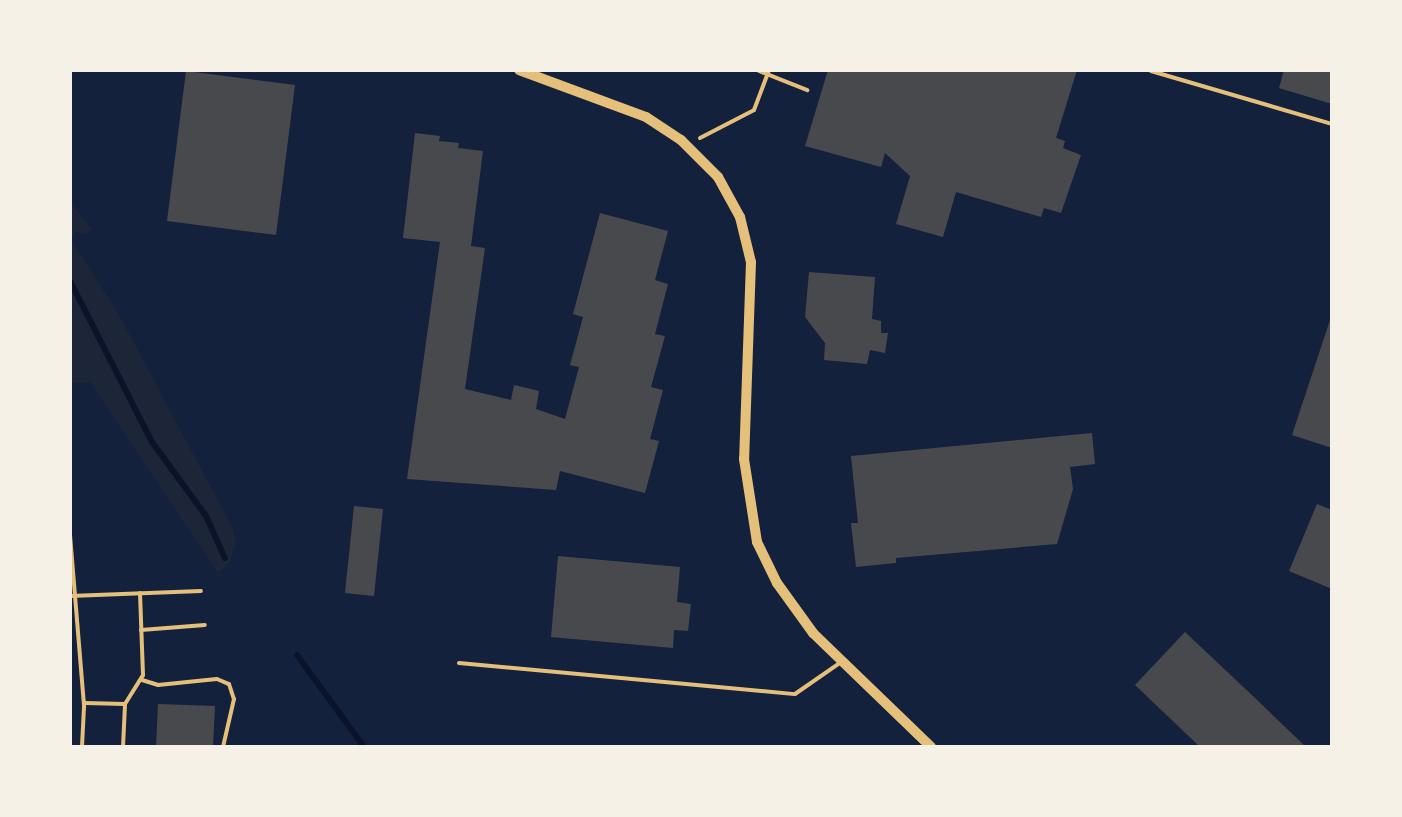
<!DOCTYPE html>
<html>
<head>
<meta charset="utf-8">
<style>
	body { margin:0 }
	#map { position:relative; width:1402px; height:817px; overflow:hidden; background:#14213d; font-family:Inter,sans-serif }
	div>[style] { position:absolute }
	.green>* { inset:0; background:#1d2539 }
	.stream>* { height:6px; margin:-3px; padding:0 3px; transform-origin:3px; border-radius:3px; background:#0b132b }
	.building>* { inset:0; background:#48494c }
	.path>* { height:4px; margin:-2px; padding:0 2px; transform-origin:2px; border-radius:2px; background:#e5c07b }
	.service>* { height:4px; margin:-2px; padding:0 2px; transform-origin:2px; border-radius:2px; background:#e5c07b }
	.tertiary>* { height:10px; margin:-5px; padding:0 5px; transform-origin:5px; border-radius:5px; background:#e5c07b }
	span { translate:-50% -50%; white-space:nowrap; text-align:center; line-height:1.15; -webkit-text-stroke:10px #f6f1e7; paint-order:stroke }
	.frame { position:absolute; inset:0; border:72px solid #f6f1e7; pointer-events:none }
</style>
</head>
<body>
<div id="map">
	<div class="green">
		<i style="clip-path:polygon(70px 202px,92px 229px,86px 235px,75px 231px,71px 240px,118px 313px,233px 529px,236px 543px,229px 564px,218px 573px,90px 382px,70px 383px)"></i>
	</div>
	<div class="stream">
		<i style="left:70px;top:281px;width:181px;rotate:63deg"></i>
		<i style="left:152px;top:442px;width:92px;rotate:53.9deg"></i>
		<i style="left:206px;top:516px;width:46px;rotate:65.7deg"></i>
		<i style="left:297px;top:655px;width:114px;rotate:53.9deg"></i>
	</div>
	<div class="building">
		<i style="clip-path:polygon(828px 70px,1077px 70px,1056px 138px,1065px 141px,1063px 148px,1081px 155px,1061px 213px,1044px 208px,1041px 217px,956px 192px,943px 237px,896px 224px,910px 176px,885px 153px,881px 167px,805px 146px)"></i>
		<i style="clip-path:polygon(1284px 70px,1332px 70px,1332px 104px,1279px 88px)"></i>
		<i style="clip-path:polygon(186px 71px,295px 85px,276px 235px,167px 221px)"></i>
		<i style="clip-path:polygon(415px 133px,440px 136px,439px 141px,459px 143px,458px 148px,483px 151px,471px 246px,485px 248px,465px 389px,511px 400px,514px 385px,539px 391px,536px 409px,565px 419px,579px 367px,570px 365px,583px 317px,573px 314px,600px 213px,668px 231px,655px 280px,668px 284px,655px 334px,665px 336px,651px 387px,663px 390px,650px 439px,659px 441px,645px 493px,560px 471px,556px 490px,407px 479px,440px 242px,403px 238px)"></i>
		<i style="clip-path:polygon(809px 272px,875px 277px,872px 319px,881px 321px,881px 333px,888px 333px,885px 353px,870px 350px,867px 364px,824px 360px,825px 343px,805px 317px)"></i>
		<i style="clip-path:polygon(1331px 317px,1332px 317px,1332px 448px,1292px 435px)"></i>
		<i style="clip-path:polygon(1092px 433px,1095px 464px,1070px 467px,1073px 489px,1057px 544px,896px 558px,896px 563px,856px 567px,851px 523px,858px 523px,851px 456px)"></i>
		<i style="clip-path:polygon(1317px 504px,1332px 510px,1332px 589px,1289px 571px)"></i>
		<i style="clip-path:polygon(354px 506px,383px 509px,374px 596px,345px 593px)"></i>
		<i style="clip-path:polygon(558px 556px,680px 567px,677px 602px,691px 604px,688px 631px,674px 630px,673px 648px,551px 637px)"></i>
		<i style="clip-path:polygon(1185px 632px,1255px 698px,1306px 747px,1200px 747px,1135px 685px)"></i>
		<i style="clip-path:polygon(158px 704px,215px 706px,213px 747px,156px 747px)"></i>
	</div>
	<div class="path">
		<i style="left:759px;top:71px;width:52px;rotate:21.6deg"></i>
		<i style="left:700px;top:138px;width:61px;rotate:-27.4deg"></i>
		<i style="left:754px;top:110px;width:43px;rotate:-69.4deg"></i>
	</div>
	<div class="service">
		<i style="left:1151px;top:71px;width:189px;rotate:16.3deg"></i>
		<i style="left:70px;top:535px;width:173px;rotate:85.3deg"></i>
		<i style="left:84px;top:707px;width:40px;rotate:92.9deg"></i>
		<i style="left:70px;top:596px;width:131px;rotate:-2.2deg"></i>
		<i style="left:141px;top:630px;width:64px;rotate:-4.5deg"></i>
		<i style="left:459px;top:663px;width:337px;rotate:5.3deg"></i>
		<i style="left:795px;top:694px;width:56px;rotate:-34.8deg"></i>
		<i style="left:142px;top:680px;width:17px;rotate:17deg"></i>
		<i style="left:158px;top:685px;width:59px;rotate:-5.8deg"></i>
		<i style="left:217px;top:679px;width:13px;rotate:23deg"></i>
		<i style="left:229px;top:684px;width:16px;rotate:72deg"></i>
		<i style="left:234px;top:699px;width:49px;rotate:102.9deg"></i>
		<i style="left:85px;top:703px;width:40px;rotate:1.4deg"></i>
		<i style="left:123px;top:747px;width:43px;rotate:-87.3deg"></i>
		<i style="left:125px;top:704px;width:34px;rotate:-58deg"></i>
		<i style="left:143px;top:675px;width:82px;rotate:-92.1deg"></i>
	</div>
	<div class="tertiary">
		<i style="left:519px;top:70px;width:135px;rotate:20.3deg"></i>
		<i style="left:646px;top:117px;width:42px;rotate:33.3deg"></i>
		<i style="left:681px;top:140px;width:52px;rotate:45deg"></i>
		<i style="left:718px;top:177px;width:46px;rotate:61.2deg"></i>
		<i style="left:740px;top:217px;width:46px;rotate:76.3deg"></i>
		<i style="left:751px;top:262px;width:197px;rotate:92deg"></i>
		<i style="left:744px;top:459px;width:84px;rotate:81.1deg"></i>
		<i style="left:757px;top:542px;width:46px;rotate:64deg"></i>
		<i style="left:777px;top:583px;width:62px;rotate:54.2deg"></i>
		<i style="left:813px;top:633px;width:164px;rotate:44deg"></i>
	</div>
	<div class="frame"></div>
</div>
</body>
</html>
